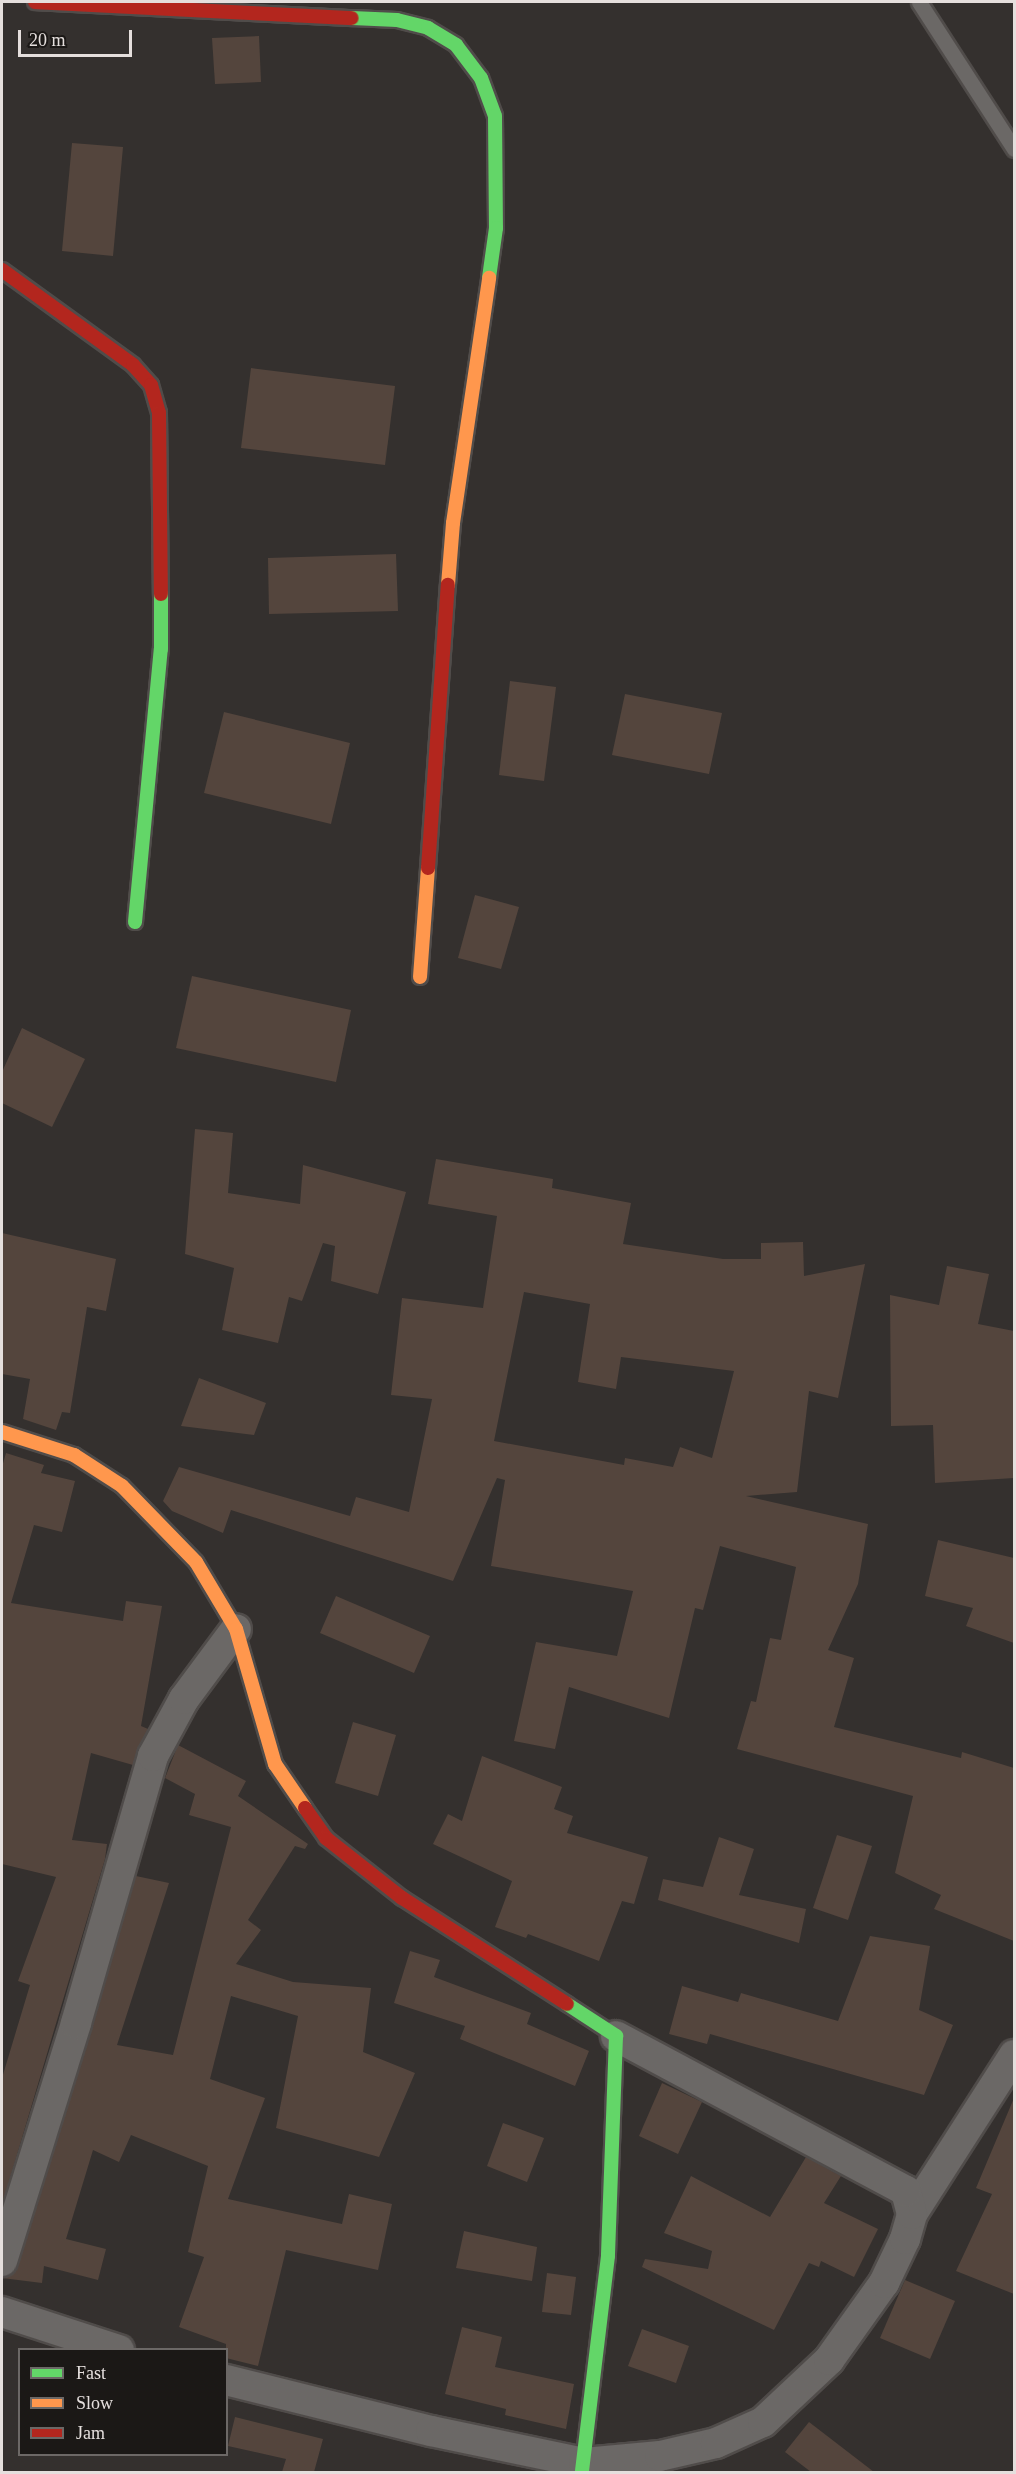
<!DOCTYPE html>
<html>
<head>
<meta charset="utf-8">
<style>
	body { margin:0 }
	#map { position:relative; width:1016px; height:2474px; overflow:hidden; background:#34302e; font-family:"Times New Roman",serif }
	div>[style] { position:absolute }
	.building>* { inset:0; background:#54453d }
	.roads { filter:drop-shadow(2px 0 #504c4a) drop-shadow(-2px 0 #504c4a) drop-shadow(0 2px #504c4a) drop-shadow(0 -2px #504c4a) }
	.lane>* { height:15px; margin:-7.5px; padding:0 7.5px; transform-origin:7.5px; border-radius:7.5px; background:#6b6866 }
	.street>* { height:30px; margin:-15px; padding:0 15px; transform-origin:15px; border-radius:15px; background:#6b6866 }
	.fast>* { height:14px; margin:-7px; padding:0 7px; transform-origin:7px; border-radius:7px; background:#63d668 }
	.slow>* { height:14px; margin:-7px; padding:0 7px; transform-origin:7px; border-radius:7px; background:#ff974d }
	.jam>* { height:14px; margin:-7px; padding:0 7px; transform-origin:7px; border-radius:7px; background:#b3261e }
	span { translate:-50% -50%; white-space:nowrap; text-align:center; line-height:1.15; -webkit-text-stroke:6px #1b1816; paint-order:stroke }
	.frame { position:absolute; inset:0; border:3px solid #e5dfdd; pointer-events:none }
	.legend { position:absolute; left:18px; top:2348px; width:210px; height:108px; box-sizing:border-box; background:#1b1816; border:2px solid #6c6866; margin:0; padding:8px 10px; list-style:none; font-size:18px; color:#e5dfdd }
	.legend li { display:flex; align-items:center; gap:12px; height:30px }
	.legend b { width:30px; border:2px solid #6c6866 }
	.scale { position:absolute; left:18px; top:30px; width:114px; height:27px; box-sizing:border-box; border:3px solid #e5dfdd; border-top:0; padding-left:8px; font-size:18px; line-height:21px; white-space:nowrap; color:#e5dfdd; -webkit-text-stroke:4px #1b1816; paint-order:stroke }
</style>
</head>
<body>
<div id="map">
	<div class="building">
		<i style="clip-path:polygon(259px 36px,261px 82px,215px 84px,212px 38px)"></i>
		<i style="clip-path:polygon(72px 143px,123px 147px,113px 256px,62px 251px)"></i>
		<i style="clip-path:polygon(251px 368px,395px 386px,385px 465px,241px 448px)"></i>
		<i style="clip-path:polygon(396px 554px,398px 611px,269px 614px,268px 558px)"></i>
		<i style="clip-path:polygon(510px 681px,556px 687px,544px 781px,499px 775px)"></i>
		<i style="clip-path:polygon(625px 694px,722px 713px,709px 774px,612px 755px)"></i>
		<i style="clip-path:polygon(224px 712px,350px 743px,331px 824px,204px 793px)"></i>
		<i style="clip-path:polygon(475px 895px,519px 907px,501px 969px,458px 958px)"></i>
		<i style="clip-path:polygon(192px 976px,351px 1010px,336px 1082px,176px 1048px)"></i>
		<i style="clip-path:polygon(22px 1028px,85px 1059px,52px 1127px,2px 1103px,2px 1072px)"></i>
		<i style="clip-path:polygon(195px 1129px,233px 1133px,228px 1193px,300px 1204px,303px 1165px,406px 1192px,378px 1294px,331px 1281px,335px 1246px,323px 1243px,302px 1301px,289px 1297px,278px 1343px,222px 1330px,234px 1268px,185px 1254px)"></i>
		<i style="clip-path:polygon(evenodd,436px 1159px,553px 1179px,552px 1188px,631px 1203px,623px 1244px,723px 1259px,761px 1259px,761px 1243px,803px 1242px,804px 1276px,865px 1264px,838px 1398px,809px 1391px,797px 1492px,746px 1496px,868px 1524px,858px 1584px,828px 1650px,854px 1658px,834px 1727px,961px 1758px,962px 1752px,1014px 1768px,1014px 1941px,934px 1909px,941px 1895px,895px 1873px,913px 1796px,737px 1749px,751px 1701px,756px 1702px,770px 1638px,781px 1640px,796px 1567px,720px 1546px,703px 1610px,695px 1608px,669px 1718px,569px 1687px,555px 1749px,514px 1741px,536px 1642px,617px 1656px,633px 1591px,491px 1566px,505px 1480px,497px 1478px,453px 1581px,231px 1510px,223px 1533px,172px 1511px,163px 1501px,179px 1467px,350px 1516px,356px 1497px,409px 1512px,432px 1399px,391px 1395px,402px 1298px,483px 1308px,497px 1216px,428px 1204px,436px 1159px,524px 1292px,590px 1304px,578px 1382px,616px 1389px,621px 1357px,734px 1371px,712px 1458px,680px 1447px,673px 1467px,625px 1458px,624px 1465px,494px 1441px,524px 1292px)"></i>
		<i style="clip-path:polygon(2px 1233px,116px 1259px,106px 1311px,87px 1307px,70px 1413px,62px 1412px,56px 1430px,23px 1419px,30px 1379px,2px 1374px)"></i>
		<i style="clip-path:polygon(947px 1266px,989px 1274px,978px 1324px,1014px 1331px,1014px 1478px,935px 1483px,933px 1425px,891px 1426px,890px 1295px,939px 1305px)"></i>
		<i style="clip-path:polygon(199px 1378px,266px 1403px,254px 1435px,181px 1426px)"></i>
		<i style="clip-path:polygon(6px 1453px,44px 1465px,41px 1473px,75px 1481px,62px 1532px,34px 1525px,11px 1603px,123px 1621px,126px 1601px,162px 1606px,141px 1726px,148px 1729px,133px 1765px,91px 1753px,72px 1840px,107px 1844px,105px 1859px,2px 2205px,2px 2078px,30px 1985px,18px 1981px,56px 1877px,2px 1864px,2px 1467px)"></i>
		<i style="clip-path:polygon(938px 1540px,1014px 1558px,1014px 1643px,966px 1626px,973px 1608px,925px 1596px)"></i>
		<i style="clip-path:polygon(336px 1596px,430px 1636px,414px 1673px,320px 1633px)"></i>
		<i style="clip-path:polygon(353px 1722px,396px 1735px,378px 1796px,335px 1783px)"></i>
		<i style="clip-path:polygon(178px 1745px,246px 1781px,238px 1796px,308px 1844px,305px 1849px,295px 1846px,248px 1920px,261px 1930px,236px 1964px,293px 1982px,371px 1988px,363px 2052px,415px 2073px,379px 2157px,276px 2128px,298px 2016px,231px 1996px,210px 2079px,265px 2098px,228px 2199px,342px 2224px,349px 2194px,392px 2204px,378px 2270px,286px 2250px,258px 2366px,226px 2358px,226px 2344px,179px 2327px,204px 2257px,188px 2252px,208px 2166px,131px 2135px,119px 2162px,93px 2150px,66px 2239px,106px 2249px,98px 2280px,44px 2266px,42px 2283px,2px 2278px,13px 2274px,18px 2266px,136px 1876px,169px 1883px,117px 2045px,173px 2055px,231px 1827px,189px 1815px,195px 1794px,165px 1778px)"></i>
		<i style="clip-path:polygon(482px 1756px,562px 1787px,554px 1809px,573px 1816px,567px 1833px,648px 1857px,634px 1904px,622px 1901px,599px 1961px,528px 1934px,526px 1938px,495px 1927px,512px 1881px,433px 1844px,448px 1814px,462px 1821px)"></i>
		<i style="clip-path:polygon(837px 1835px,872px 1846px,848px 1920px,813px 1908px)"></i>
		<i style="clip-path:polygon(719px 1837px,754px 1849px,739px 1895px,806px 1909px,799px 1943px,658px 1900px,663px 1879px,703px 1887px)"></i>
		<i style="clip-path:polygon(870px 1936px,930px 1946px,919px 2010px,953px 2025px,924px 2095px,710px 2034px,707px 2044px,669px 2034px,682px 1986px,738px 2002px,741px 1993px,838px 2021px)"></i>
		<i style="clip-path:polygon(410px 1951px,440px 1960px,434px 1977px,531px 2013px,527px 2024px,589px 2051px,575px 2086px,460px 2039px,465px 2026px,394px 2003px)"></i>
		<i style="clip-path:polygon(662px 2083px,702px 2102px,678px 2154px,639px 2136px)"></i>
		<i style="clip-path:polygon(1014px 2098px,1014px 2294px,956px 2271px,992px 2194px,976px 2188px)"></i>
		<i style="clip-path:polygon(503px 2123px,544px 2138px,527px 2182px,487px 2166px)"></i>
		<i style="clip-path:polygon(806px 2157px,841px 2176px,824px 2203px,878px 2229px,854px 2277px,821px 2261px,819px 2267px,809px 2263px,774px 2330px,642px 2267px,645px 2259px,708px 2269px,712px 2251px,664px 2233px,691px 2176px,770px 2217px)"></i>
		<i style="clip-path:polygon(464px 2231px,537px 2247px,532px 2281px,456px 2268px)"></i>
		<i style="clip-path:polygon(547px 2273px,576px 2277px,571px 2315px,542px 2312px)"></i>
		<i style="clip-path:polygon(905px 2280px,955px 2301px,930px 2359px,880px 2338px)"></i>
		<i style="clip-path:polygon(462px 2327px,502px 2337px,495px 2367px,574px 2384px,566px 2429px,505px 2415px,506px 2409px,445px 2394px)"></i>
		<i style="clip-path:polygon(642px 2329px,689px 2346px,676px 2383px,628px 2366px)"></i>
		<i style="clip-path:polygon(235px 2417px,323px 2439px,314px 2472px,282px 2472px,286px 2459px,228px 2446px)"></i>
		<i style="clip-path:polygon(809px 2422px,874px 2472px,811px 2472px,785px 2452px)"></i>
	</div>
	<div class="roads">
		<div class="lane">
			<i style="left:919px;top:2px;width:175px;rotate:57.1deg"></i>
		</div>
		<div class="street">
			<i style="left:912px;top:2214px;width:189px;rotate:-57.3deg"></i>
			<i style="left:2px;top:2261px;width:249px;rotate:-72.7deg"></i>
			<i style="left:76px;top:2023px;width:278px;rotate:-73.9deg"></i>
			<i style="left:153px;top:1756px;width:65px;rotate:-61.5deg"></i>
			<i style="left:184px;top:1699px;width:87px;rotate:-53.4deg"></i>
			<i style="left:2px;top:2312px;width:123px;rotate:18deg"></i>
			<i style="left:226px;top:2380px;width:211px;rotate:14deg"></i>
			<i style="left:431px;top:2431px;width:156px;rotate:11.8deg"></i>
			<i style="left:584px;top:2463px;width:76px;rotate:-5.3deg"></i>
			<i style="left:660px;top:2456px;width:57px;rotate:-13.1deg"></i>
			<i style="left:716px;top:2443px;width:51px;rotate:-24.1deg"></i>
			<i style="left:763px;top:2422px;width:91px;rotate:-43.2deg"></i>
			<i style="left:829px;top:2360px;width:95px;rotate:-54.5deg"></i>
			<i style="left:884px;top:2283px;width:49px;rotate:-64.5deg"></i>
			<i style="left:905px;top:2239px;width:26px;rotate:-74deg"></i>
			<i style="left:912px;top:2214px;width:24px;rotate:-105deg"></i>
			<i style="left:906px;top:2191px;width:329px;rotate:-151.9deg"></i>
		</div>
		<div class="fast">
			<i style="left:352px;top:18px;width:45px;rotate:2.5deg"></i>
			<i style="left:397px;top:20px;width:32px;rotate:14deg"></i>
			<i style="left:428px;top:28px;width:33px;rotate:31deg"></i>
			<i style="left:456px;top:45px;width:41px;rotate:52.9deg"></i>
			<i style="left:481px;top:78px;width:40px;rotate:69.8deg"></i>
			<i style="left:495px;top:116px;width:112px;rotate:89.5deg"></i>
			<i style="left:496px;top:228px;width:50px;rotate:98deg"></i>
			<i style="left:135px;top:922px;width:274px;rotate:-84.6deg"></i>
			<i style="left:161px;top:649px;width:55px;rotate:-90deg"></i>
			<i style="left:567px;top:2004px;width:59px;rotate:33.1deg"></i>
			<i style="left:616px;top:2036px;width:220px;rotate:92.1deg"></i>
			<i style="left:608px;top:2256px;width:218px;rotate:96.9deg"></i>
		</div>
		<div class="slow">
			<i style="left:448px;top:585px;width:62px;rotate:-85.4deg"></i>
			<i style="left:453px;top:523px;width:248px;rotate:-81.6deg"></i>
			<i style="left:420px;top:977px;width:109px;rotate:-85.8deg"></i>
			<i style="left:2px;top:1432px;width:76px;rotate:17.7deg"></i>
			<i style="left:74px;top:1455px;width:57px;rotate:32.9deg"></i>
			<i style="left:122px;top:1486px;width:106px;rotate:45.8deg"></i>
			<i style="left:196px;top:1562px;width:78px;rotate:59.2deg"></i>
			<i style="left:236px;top:1629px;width:141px;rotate:73.9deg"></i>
			<i style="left:275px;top:1764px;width:53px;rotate:55.7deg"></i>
		</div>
		<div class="jam">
			<i style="left:35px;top:2px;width:317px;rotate:2.9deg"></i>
			<i style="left:2px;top:270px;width:162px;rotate:35.9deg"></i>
			<i style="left:133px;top:365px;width:27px;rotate:48deg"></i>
			<i style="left:151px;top:385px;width:29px;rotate:74deg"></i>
			<i style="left:159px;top:413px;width:181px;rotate:89.4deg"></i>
			<i style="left:428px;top:868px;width:284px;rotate:-86deg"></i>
			<i style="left:305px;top:1808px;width:37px;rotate:55deg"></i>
			<i style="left:326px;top:1838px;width:97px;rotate:38.3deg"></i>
			<i style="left:402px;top:1898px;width:196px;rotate:32.7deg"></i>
		</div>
	</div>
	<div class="frame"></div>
	<ul class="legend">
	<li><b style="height:8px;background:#63d668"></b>Fast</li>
	<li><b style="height:8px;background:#ff974d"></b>Slow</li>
	<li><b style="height:8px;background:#b3261e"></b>Jam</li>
	</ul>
	<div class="scale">20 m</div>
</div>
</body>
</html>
